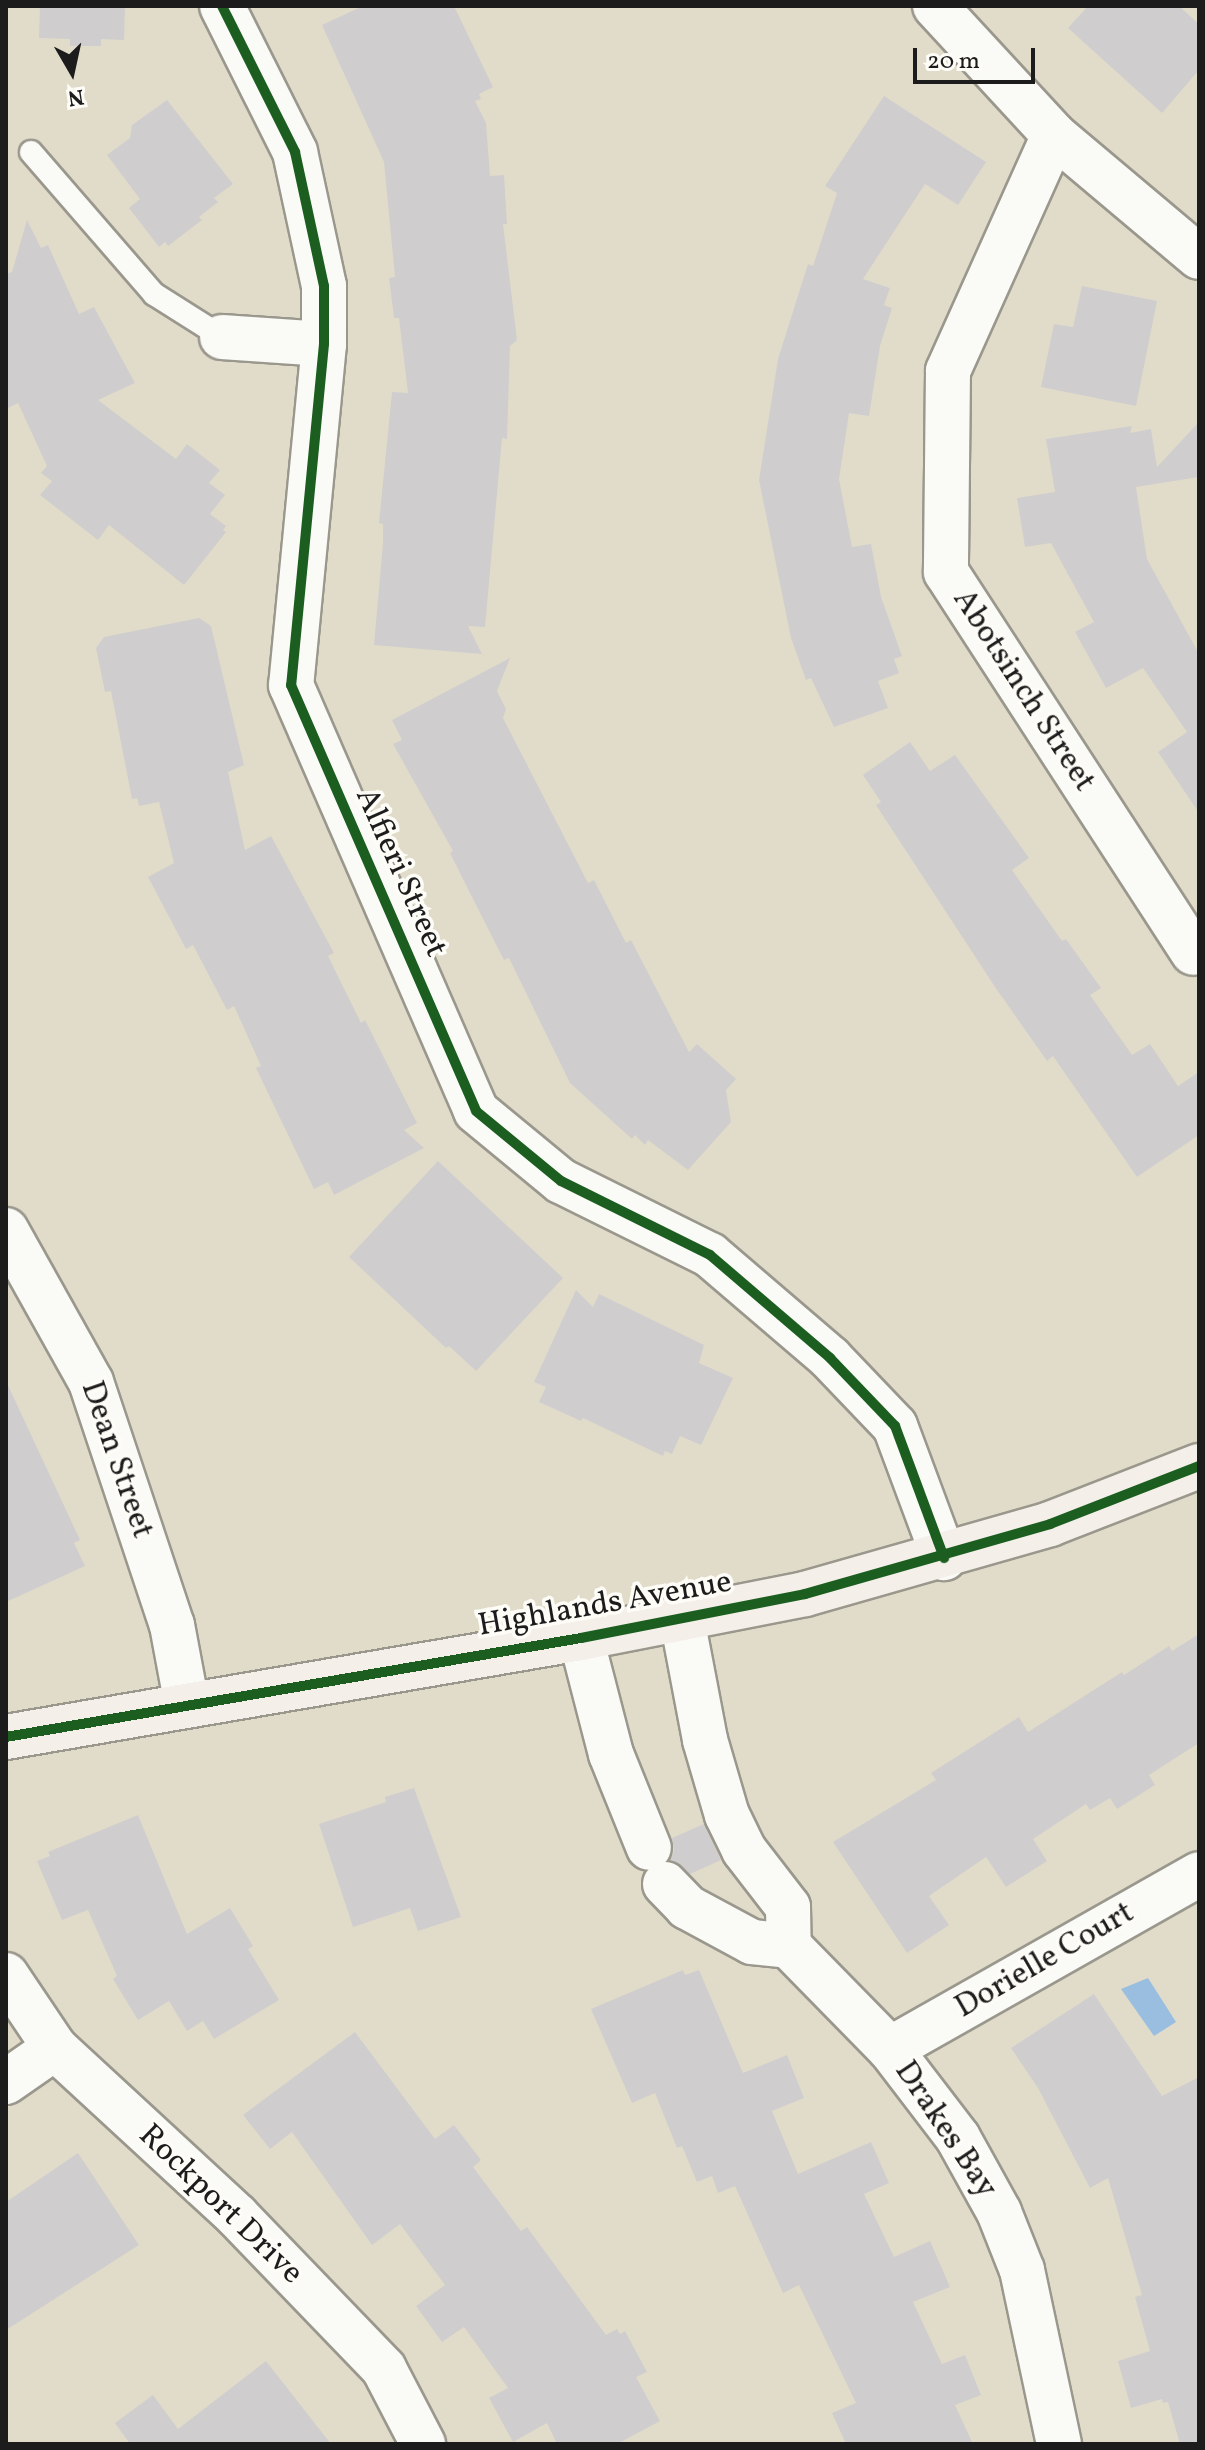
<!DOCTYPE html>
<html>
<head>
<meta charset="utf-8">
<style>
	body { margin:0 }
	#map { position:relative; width:1205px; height:2450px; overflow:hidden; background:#e1dcca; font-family:Vollkorn,serif }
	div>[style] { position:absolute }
	.water>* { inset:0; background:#99bee0 }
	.building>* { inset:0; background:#d0cdce }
	.roads { filter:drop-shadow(2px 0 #9a978c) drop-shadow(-2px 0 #9a978c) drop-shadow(0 2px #9a978c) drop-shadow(0 -2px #9a978c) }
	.lane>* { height:22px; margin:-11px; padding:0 11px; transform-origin:11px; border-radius:11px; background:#fafaf7 }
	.street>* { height:44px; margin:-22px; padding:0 22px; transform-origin:22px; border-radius:22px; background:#fafaf7 }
	.secondary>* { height:44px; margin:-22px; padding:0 22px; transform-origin:22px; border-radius:22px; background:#f4f0e9 }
	.cycleway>* { height:10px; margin:-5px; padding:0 5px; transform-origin:5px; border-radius:5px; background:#1b5e20 }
	span { translate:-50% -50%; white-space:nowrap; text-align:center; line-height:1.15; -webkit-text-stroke:7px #fdfcf7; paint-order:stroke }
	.street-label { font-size:32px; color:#1c1c1c }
	.frame { position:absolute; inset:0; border:8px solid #1c1c1c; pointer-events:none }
	.north { position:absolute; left:32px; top:32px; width:80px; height:80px; -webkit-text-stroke:6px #fdfcf7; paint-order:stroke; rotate:171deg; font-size:22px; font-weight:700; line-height:32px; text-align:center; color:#1c1c1c }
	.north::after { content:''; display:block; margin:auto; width:28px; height:36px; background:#1c1c1c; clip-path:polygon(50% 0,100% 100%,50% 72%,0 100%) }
	.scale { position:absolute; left:913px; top:48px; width:122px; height:36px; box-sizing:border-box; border:4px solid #1c1c1c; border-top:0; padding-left:10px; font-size:24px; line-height:28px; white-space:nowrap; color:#1c1c1c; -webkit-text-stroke:6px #fdfcf7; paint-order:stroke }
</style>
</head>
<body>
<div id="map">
	<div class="water">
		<i style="clip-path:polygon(1148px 1978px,1176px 2022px,1154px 2036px,1121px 1989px)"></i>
	</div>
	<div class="building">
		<i style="clip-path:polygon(40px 6px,125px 6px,124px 40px,101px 39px,101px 46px,70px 46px,70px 39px,39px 38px)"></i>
		<i style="clip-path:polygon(363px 6px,454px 6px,493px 87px,479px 94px,481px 99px,475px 101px,486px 123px,490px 176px,504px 175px,507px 224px,503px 224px,517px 340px,510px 346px,507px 439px,502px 438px,485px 627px,468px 626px,482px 654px,374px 645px,383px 543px,383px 524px,379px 523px,392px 392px,408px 393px,399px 318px,394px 318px,389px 278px,395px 277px,384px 162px,322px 25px)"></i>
		<i style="clip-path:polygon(1088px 6px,1179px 6px,1199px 24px,1199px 70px,1162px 113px,1068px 28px)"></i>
		<i style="clip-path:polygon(884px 96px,986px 162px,958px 205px,925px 184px,863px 279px,890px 288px,884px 305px,892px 308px,880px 346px,869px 416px,849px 413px,839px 479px,852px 547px,871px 544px,881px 597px,902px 656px,894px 659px,899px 673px,878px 681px,888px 708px,834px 727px,811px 678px,806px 680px,791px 638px,759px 480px,778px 359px,808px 264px,813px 266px,837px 193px,825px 186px)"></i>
		<i style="clip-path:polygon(167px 100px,233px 184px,214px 198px,218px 202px,199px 217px,202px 220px,168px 246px,165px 242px,159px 247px,129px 208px,140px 199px,107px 155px,130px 138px,132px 125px)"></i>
		<i style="clip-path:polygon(27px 220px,41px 248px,48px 245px,79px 314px,94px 307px,135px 383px,98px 400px,176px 459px,187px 444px,220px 470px,209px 483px,225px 495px,210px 514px,226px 526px,223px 530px,226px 532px,184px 585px,109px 525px,98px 540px,40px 495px,52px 481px,41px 473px,47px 466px,18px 403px,6px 409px,6px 274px,12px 272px)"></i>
		<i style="clip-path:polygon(1082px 286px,1157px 301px,1136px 406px,1041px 387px,1054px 324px,1073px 327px)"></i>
		<i style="clip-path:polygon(1199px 422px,1199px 477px,1136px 487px,1147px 559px,1199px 654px,1199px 813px,1158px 752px,1187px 732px,1143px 668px,1106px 688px,1075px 632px,1094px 622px,1051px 543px,1025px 547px,1017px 498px,1055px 492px,1046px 439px,1132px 426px,1130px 433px,1151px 429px,1157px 467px)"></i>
		<i style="clip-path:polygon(199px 618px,211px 626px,244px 765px,228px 772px,245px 850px,271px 836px,334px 953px,328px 956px,361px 1023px,365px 1020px,417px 1123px,404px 1130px,424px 1148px,334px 1195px,328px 1182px,314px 1189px,256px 1068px,261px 1066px,234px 1006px,227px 1010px,193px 945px,186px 949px,148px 877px,174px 863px,159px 802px,139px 806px,137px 798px,132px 799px,111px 691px,105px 692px,96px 648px,104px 637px)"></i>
		<i style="clip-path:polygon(510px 658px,497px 691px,506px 709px,503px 718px,588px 883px,594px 880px,626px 943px,631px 940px,689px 1052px,697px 1044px,736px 1079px,726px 1090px,731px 1122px,688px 1170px,648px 1140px,645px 1145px,635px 1135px,632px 1139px,570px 1083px,509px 958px,504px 960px,476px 905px,450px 853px,453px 851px,393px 744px,402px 740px,392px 720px)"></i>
		<i style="clip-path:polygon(910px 742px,930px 771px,955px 755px,1004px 823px,1029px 858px,1012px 870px,1062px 941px,1066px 939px,1101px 988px,1090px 995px,1132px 1055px,1150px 1044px,1178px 1086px,1199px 1072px,1199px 1135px,1137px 1177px,1053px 1056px,1047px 1061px,995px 987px,876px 805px,881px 802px,863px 775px)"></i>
		<i style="clip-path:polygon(438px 1161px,563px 1278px,476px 1371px,449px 1346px,446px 1348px,349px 1257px)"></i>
		<i style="clip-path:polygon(576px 1290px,593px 1307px,599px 1294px,704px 1345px,699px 1363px,733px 1378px,701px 1445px,680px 1436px,672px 1454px,665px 1451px,663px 1456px,583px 1418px,581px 1421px,539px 1402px,546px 1387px,534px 1382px)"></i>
		<i style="clip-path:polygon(6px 1381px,80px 1540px,74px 1543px,85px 1566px,6px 1602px)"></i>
		<i style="clip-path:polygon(1199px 1634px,1199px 1743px,1149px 1775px,1155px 1785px,1117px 1809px,1110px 1798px,1090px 1810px,1086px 1804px,1033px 1839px,1047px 1861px,1006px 1887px,986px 1857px,929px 1896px,949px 1925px,907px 1953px,833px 1842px,936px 1780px,931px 1773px,1019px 1717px,1028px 1732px,1122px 1672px,1124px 1675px,1169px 1646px,1172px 1651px)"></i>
		<i style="clip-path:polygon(414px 1788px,461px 1917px,418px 1931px,410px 1908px,353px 1927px,319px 1824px,386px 1802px,385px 1797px)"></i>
		<i style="clip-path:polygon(138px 1815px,187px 1934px,230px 1908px,253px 1946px,248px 1949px,279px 2000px,214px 2039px,203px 2021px,187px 2031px,169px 2001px,138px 2020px,113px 1979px,117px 1976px,88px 1910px,62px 1920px,37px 1861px,50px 1856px,48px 1852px)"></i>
		<i style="clip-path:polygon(704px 1824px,721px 1860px,690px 1874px,670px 1860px,674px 1851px,672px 1838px)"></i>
		<i style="clip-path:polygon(683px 1970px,685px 1975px,699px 1970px,743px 2073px,787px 2055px,804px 2098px,772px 2111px,798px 2174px,871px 2142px,889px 2183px,864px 2194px,894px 2257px,930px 2241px,950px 2287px,913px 2302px,942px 2364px,965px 2355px,981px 2395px,955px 2405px,973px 2444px,846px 2444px,832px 2413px,856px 2403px,799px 2285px,783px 2293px,735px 2186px,718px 2193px,712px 2176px,697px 2182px,682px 2146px,677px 2148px,655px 2093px,632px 2103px,591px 2009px)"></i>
		<i style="clip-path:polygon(1094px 1994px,1162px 2096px,1199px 2077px,1199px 2444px,1180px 2444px,1168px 2402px,1163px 2403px,1162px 2399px,1131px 2408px,1118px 2361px,1150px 2351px,1135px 2297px,1142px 2295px,1108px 2178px,1090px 2188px,1038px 2088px,1011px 2048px)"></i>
		<i style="clip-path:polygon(355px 2032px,435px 2139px,454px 2125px,481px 2160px,473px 2167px,521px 2231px,527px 2227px,606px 2335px,617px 2329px,620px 2334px,625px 2331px,647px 2372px,636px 2377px,660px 2421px,617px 2444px,557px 2444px,547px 2423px,513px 2442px,489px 2398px,508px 2388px,464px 2327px,442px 2342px,416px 2306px,445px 2285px,400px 2224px,372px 2245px,292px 2132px,270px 2149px,243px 2115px)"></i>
		<i style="clip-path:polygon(78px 2153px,139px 2245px,6px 2330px,6px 2202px)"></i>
		<i style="clip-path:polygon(266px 2361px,331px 2444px,130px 2444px,115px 2423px,153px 2395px,178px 2429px)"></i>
	</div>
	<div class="roads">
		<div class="lane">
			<i style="left:31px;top:152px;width:188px;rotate:49.1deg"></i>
			<i style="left:154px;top:294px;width:80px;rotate:32.3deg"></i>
		</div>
		<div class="street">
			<i style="left:222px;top:6px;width:163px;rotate:63.4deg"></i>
			<i style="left:295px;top:152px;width:137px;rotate:77.8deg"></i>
			<i style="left:324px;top:286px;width:58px;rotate:90deg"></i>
			<i style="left:324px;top:344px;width:343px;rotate:95.5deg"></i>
			<i style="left:291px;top:685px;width:464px;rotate:66.5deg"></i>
			<i style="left:476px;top:1111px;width:110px;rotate:39.5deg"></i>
			<i style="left:561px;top:1181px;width:166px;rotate:26.4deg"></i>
			<i style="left:710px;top:1255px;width:158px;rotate:40.6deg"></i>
			<i style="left:830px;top:1358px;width:94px;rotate:46.3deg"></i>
			<i style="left:895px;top:1426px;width:141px;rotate:69.6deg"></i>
			<i style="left:935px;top:6px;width:176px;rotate:47.3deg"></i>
			<i style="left:1054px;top:135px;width:189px;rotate:40.1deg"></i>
			<i style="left:1054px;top:135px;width:259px;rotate:114.2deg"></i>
			<i style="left:948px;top:371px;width:201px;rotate:90.6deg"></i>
			<i style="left:946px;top:572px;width:454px;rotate:57deg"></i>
			<i style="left:222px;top:337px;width:102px;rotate:3.9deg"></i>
			<i style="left:6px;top:1230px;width:174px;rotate:60.8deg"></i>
			<i style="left:91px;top:1382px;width:256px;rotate:71.6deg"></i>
			<i style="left:172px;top:1625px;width:81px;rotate:79.4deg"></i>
			<i style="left:682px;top:1619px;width:123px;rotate:79.2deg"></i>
			<i style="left:705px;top:1740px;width:78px;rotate:73.7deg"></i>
			<i style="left:727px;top:1815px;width:39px;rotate:64deg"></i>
			<i style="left:744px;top:1850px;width:72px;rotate:52.3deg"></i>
			<i style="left:788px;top:1907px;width:39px;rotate:89deg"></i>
			<i style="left:581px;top:1638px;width:120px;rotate:75.5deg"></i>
			<i style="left:611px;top:1754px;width:101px;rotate:68deg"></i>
			<i style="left:665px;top:1884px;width:32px;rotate:46deg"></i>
			<i style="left:687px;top:1907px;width:74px;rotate:28.3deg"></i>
			<i style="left:752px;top:1942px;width:37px;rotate:6deg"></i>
			<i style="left:789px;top:1946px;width:144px;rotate:45.6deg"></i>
			<i style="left:890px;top:2049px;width:112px;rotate:52.6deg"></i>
			<i style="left:958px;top:2138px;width:85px;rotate:61deg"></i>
			<i style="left:999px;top:2212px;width:62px;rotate:68.4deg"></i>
			<i style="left:1022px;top:2270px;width:178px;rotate:78deg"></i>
			<i style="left:6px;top:1975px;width:88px;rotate:56.1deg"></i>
			<i style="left:55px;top:2048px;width:248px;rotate:42.7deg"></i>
			<i style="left:237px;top:2216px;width:212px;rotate:46.1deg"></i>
			<i style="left:384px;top:2369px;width:85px;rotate:62.5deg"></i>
			<i style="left:890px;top:2049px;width:355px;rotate:-29.5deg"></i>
			<i style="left:6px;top:2082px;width:60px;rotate:-34.8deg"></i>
		</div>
		<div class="secondary">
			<i style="left:6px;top:1737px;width:583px;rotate:-9.77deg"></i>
			<i style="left:581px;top:1638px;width:228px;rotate:-11.1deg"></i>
			<i style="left:805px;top:1594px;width:255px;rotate:-15.9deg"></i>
			<i style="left:1050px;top:1524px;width:160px;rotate:-21.3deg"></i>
		</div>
	</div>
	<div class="cycleway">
		<i style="left:222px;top:6px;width:163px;rotate:63.4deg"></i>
		<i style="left:295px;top:152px;width:137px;rotate:77.8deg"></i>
		<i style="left:324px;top:286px;width:58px;rotate:90deg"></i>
		<i style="left:324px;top:344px;width:343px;rotate:95.5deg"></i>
		<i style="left:291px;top:685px;width:464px;rotate:66.5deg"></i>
		<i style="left:476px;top:1111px;width:110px;rotate:39.5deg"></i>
		<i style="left:561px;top:1181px;width:166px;rotate:26.4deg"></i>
		<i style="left:710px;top:1255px;width:158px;rotate:40.6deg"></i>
		<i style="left:830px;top:1358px;width:94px;rotate:46.3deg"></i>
		<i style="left:895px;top:1426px;width:141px;rotate:69.6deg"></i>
		<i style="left:6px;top:1737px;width:583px;rotate:-9.77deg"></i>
		<i style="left:581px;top:1638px;width:228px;rotate:-11.1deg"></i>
		<i style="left:805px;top:1594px;width:255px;rotate:-15.9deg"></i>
		<i style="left:1050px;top:1524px;width:160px;rotate:-21.3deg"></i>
	</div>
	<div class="street-label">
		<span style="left:1023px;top:691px;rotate:57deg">Abotsinch Street</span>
		<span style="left:400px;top:873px;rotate:66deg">Alfieri Street</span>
		<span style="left:116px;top:1460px;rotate:71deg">Dean Street</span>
		<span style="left:605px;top:1605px;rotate:-10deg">Highlands Avenue</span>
		<span style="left:1045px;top:1961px;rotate:-30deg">Dorielle Court</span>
		<span style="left:945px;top:2130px;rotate:56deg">Drakes Bay</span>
		<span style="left:220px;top:2205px;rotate:44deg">Rockport Drive</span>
	</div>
	<div class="frame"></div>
	<div class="north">N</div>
	<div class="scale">20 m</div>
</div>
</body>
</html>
